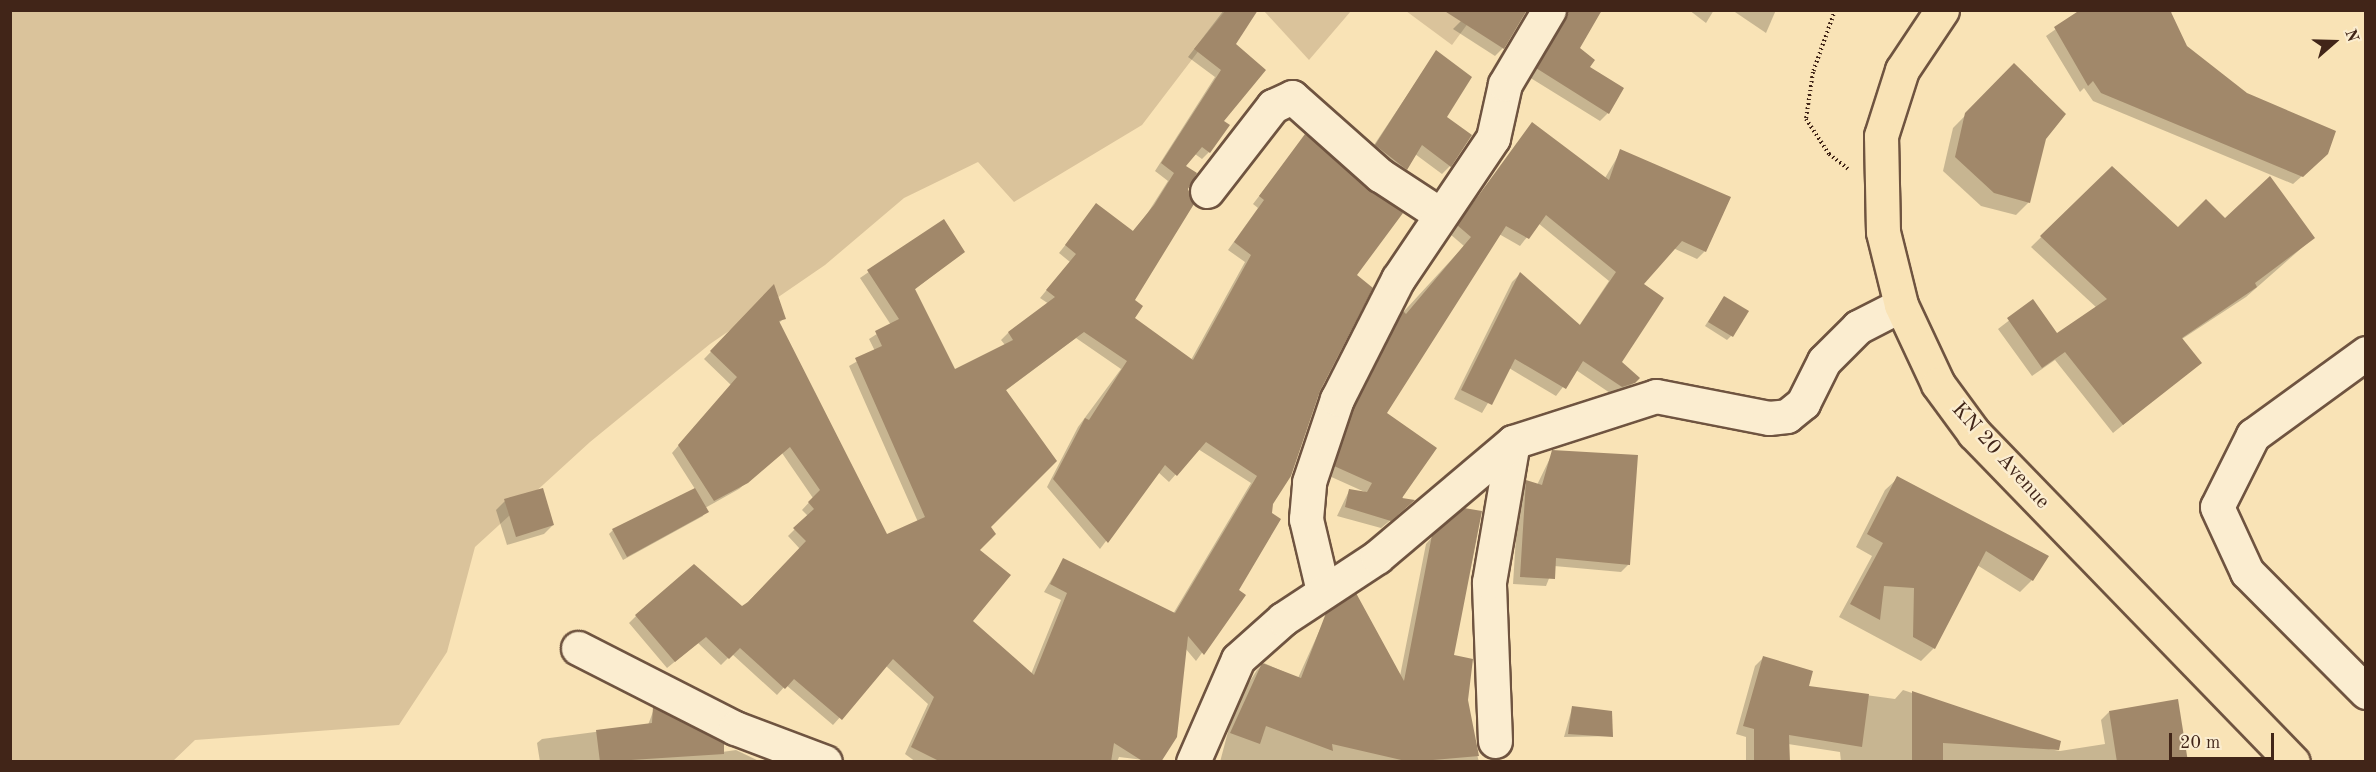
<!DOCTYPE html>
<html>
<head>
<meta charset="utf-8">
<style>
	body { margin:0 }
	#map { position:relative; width:2376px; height:772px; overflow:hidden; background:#f9e3b6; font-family:"Old Standard TT",serif }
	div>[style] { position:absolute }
	.green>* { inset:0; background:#dac39b }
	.shadow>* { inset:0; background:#0003 }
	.building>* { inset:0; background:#a1886a }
	.path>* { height:4px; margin-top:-2px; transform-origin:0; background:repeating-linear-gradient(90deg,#412518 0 1.5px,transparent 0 4.5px) }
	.roads { filter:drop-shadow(2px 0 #6f5440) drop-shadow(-2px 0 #6f5440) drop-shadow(0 2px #6f5440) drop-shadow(0 -2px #6f5440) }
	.minor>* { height:33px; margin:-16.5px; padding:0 16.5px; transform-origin:16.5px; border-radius:16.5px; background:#fbedd0 }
	.major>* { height:33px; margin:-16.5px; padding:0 16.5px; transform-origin:16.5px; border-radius:16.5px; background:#f9e3b6 }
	span { translate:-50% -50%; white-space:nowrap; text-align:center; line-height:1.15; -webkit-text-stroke:4.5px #fbedd0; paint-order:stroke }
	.street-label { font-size:21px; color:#412518 }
	.frame { position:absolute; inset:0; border:12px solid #412518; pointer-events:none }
	.north { position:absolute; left:2304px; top:12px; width:60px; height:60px; -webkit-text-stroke:4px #fbedd0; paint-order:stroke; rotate:70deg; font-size:16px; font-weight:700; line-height:24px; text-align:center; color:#412518 }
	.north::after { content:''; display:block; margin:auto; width:21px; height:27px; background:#412518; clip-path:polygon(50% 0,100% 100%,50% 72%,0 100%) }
	.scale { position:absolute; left:2169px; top:733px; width:105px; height:27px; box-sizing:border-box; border:3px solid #412518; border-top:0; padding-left:8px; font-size:18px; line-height:21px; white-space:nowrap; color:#412518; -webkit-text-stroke:4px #fbedd0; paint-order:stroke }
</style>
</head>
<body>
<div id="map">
	<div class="green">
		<i style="clip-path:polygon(10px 11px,1229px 11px,1142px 125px,1014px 202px,978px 162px,904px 198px,825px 265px,710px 344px,590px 442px,475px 547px,447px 652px,399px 725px,195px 740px,172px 762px,11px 761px)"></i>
		<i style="clip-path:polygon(1264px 11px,1351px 11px,1309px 60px)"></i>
		<i style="clip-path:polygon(1406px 11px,1477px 11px,1452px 45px)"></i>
	</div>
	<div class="shadow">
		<i style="clip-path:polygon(evenodd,1224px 10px,1256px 10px,1234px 45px,1222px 121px,1209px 152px,1202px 159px,1195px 154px,1184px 166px,1133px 300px,1133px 319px,1191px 360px,1245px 262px,1228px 250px,1258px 208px,1253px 204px,1305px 136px,1354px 276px,1319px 390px,1237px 590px,1244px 595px,1196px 661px,1185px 648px,1160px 762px,1119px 757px,1117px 762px,916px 762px,905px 754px,928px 704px,886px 666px,833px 725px,786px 685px,777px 695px,732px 654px,721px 665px,698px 643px,667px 668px,629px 623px,636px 616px,742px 608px,800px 549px,788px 536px,808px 516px,802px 510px,813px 498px,782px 453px,739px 489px,705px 508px,703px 516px,623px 560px,609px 534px,613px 530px,695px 489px,672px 453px,731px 385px,704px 359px,773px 287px,784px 318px,778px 324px,887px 536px,918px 522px,849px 366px,875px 351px,869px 339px,891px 325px,860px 278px,943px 221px,963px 252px,914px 290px,954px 371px,1005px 345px,1001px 340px,1008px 333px,1049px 304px,1040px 298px,1070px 262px,1059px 253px,1097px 205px,1132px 232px,1147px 214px,1168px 181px,1155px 171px,1215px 77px,1188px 57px,1224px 10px,1076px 338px,1121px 369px,1078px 427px,1047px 487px,1100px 549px,1158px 472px,1169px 482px,1198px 449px,1251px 483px,1173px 614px,1063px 560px,1044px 592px,1061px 600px,1031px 674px,971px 622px,977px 550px,988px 527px,1005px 391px,1076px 338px)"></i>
		<i style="clip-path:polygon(1472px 10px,1503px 48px,1495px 56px,1453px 29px)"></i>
		<i style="clip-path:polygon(1558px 10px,1600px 10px,1578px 49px,1608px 113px,1600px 121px,1529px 77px,1558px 28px)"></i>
		<i style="clip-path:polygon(1689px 10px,1714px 10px,1706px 23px)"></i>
		<i style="clip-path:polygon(1732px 10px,1776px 10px,1766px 33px)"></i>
		<i style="clip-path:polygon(2083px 10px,2175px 10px,2169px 14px,2186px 47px,2318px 162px,2293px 184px,2093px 101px,2084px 88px,2080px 92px,2046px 36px)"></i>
		<i style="clip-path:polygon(1436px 52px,1450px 166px,1442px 174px,1415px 154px,1398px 177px,1368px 154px)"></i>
		<i style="clip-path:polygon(2014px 66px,2044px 138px,2029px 202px,2016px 215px,1981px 206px,1943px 171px,1953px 128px)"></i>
		<i style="clip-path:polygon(1533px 124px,1605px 178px,1621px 151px,1705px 251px,1697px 259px,1673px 248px,1642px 284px,1620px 362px,1634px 382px,1625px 391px,1613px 395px,1576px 370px,1556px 396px,1509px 368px,1482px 413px,1454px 399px,1512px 282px,1520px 274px,1579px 326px,1609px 281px,1538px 223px,1520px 246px,1499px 234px,1385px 413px,1405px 508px,1381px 528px,1337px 516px,1349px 491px,1367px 493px,1327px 475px,1346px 416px,1395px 321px,1464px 246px,1450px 234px)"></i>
		<i style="clip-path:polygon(2112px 168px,2178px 229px,2225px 220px,2313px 238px,2246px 297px,2182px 339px,2200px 362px,2113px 433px,2055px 360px,2032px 376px,1998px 329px,2033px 302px,2057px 335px,2097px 308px,2031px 247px)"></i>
		<i style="clip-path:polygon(1724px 297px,1731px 336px,1727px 340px,1705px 326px)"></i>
		<i style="clip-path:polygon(1553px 452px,1629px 564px,1621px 572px,1554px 566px,1546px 586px,1513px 584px,1519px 489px,1526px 482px,1537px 485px)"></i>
		<i style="clip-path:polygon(1898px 478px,2032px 580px,2020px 592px,1977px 565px,1934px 648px,1921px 661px,1839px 617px,1872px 556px,1856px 547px,1885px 490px)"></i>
		<i style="clip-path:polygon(505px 501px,553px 525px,544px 534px,507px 545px,496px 510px)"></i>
		<i style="clip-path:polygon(1433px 536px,1452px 657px,1479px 762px,1220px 762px,1235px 705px,1257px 670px,1264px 663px,1298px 678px,1327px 614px,1400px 676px,1426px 544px)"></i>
		<i style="clip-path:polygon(1763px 658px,1807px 687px,1895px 699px,1903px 690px,2024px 730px,2021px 744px,2060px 751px,2105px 744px,2101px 720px,2109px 712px,2187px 762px,1841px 762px,1840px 752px,1788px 744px,1788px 762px,1746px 762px,1746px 737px,1736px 734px,1755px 666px)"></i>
		<i style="clip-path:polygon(1572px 708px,1612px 736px,1564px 737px)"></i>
		<i style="clip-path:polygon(654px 709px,722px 752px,736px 750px,761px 762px,540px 762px,537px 743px,542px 739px,648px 725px)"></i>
	</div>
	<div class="building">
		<i style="clip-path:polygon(evenodd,1226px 10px,1258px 10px,1236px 44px,1266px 70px,1224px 121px,1230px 125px,1210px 153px,1202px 147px,1186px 166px,1197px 173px,1188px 189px,1194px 204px,1135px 300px,1143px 306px,1135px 318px,1193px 360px,1251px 255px,1234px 242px,1264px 200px,1259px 196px,1305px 134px,1403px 213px,1357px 275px,1373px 288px,1320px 391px,1291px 476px,1273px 504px,1272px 513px,1281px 519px,1239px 590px,1246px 595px,1204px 655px,1188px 636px,1177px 737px,1161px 762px,1144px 762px,1114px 743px,1111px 762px,941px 762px,911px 747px,934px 697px,893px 659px,842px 720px,794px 679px,785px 689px,740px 648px,729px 659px,706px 637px,675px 662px,635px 615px,694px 564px,742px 606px,748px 602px,806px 541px,793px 528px,814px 509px,808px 502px,820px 490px,790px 447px,748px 483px,714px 501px,678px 445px,737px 377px,710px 351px,774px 284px,786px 319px,779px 321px,887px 534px,925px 517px,855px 358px,882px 346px,875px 331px,899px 319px,867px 270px,944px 219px,965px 252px,915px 289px,955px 369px,1013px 340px,1008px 332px,1055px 297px,1046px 290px,1076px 254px,1065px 245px,1096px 203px,1133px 231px,1154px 205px,1174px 173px,1161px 163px,1221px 70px,1194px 49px,1226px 10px,1084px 332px,1127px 361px,1089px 420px,1085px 418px,1053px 479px,1108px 543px,1165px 465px,1177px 476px,1206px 442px,1257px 476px,1175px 613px,1063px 558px,1050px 584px,1067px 593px,1034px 675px,973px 621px,1011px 575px,980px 550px,996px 534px,991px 527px,1057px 461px,1006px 390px,1084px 332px)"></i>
		<i style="clip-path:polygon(1443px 10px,1527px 10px,1504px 49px)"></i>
		<i style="clip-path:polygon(1568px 10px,1602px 10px,1580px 48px,1595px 60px,1590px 67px,1624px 88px,1609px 114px,1536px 68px)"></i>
		<i style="clip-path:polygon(2080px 10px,2170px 10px,2187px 46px,2247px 93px,2336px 131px,2328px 154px,2303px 177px,2101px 93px,2093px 81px,2088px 86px,2054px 27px)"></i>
		<i style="clip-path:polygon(1436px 50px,1472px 77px,1447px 117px,1472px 135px,1451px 167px,1422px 145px,1407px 170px,1375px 145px)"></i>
		<i style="clip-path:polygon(2014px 63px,2066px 114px,2046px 139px,2030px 203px,1994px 193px,1955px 157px,1965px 113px)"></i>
		<i style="clip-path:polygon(1532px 122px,1609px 180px,1620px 149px,1731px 197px,1706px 252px,1682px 241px,1644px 284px,1664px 298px,1622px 362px,1640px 378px,1635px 383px,1622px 387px,1583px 361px,1566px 389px,1515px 359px,1492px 405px,1461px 390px,1520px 272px,1580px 325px,1616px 272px,1546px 215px,1529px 239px,1506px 226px,1387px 413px,1437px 448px,1402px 498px,1415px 500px,1391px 521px,1345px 507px,1349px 489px,1367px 492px,1372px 483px,1334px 466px,1354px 406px,1403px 311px,1406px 314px,1471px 237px,1457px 225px)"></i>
		<i style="clip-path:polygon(2112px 166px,2178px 227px,2206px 199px,2225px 218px,2270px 176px,2315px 238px,2255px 283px,2257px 287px,2182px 338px,2202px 363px,2123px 425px,2065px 352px,2042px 368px,2007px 318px,2033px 299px,2057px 333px,2107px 299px,2040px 236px)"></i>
		<i style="clip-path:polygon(1724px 296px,1749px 311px,1733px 337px,1708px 322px)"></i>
		<i style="clip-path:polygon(1552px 450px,1638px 455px,1630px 565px,1556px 558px,1555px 579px,1520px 577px,1526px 480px,1542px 485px)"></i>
		<i style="clip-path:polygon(1897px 476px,2049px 556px,2033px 581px,1986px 551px,1935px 649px,1913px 637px,1914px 588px,1884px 586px,1880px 620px,1850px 604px,1883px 543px,1867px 534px)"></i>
		<i style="clip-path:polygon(543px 488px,554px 525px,516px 537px,504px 499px)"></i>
		<i style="clip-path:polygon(695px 488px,709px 512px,627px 557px,612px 529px)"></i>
		<i style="clip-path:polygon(1464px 508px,1482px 511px,1454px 655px,1473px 659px,1468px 700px,1479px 756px,1410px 762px,1332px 744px,1333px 751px,1266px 726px,1260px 744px,1230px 733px,1262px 663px,1301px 678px,1326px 613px,1356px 593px,1404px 681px,1432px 535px)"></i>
		<i style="clip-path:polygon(1763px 656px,1813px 671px,1809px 686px,1869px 694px,1862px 747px,1789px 735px,1790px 762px,1754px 762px,1754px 729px,1743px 726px)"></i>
		<i style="clip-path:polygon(1912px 691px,2061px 741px,2059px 750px,1943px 743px,1943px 762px,1912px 762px)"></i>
		<i style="clip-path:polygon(2178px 699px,2188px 762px,2117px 762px,2109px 711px)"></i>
		<i style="clip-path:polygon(1572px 706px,1612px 711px,1613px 737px,1568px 734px)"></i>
		<i style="clip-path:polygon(653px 707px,724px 743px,724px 754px,600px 762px,596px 730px,652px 723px)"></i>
	</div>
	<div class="path">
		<i style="left:1835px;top:10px;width:66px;rotate:109.5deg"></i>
		<i style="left:1813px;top:72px;width:48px;rotate:98.5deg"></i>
		<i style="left:1806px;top:119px;width:42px;rotate:56.7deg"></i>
		<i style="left:1829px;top:154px;width:24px;rotate:38deg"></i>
	</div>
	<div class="roads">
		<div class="minor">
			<i style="left:1207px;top:191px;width:108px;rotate:-52.2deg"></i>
			<i style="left:1273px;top:106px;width:21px;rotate:-25deg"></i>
			<i style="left:1292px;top:97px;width:118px;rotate:41.6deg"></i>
			<i style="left:1380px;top:175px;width:69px;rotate:33.2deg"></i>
			<i style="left:2366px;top:353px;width:140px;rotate:144deg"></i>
			<i style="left:2253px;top:435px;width:80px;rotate:116.6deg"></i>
			<i style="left:2217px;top:507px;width:72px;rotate:65.2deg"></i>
			<i style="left:2247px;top:572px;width:169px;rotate:45.2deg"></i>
			<i style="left:1323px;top:591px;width:74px;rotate:-103.3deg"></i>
			<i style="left:1306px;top:519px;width:37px;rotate:-85deg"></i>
			<i style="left:1309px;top:482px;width:88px;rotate:-71.4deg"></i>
			<i style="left:1337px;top:399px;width:135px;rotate:-63.1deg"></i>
			<i style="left:1398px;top:279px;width:170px;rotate:-56deg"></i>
			<i style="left:1493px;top:138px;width:55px;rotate:-77.5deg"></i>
			<i style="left:1505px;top:84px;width:86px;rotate:-59.3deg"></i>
			<i style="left:578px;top:648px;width:176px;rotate:27deg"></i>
			<i style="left:735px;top:728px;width:96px;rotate:20.7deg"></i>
			<i style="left:1495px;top:741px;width:159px;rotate:-92.2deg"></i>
			<i style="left:1489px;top:582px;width:142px;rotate:-80.3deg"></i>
			<i style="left:1193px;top:762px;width:112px;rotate:-66.4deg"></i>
			<i style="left:1238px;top:659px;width:60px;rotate:-41.6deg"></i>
			<i style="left:1283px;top:619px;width:113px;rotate:-33.4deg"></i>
			<i style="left:1377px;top:557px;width:178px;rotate:-40.2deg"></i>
			<i style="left:1513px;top:442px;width:150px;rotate:-17.8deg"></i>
			<i style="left:1656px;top:396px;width:115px;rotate:11deg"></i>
			<i style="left:1769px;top:418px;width:18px;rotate:-6deg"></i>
			<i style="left:1787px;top:416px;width:21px;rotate:-39deg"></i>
			<i style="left:1803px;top:403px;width:47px;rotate:-63.4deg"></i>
			<i style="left:1824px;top:361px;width:48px;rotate:-45deg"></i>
			<i style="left:1858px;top:327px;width:48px;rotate:-27.1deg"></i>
		</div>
		<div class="major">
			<i style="left:1942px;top:10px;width:72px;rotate:123.7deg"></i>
			<i style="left:1902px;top:70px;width:69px;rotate:107.7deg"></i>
			<i style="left:1881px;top:136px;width:96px;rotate:88.8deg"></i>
			<i style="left:1883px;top:232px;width:75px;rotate:76.1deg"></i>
			<i style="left:1901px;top:305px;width:87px;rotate:64.9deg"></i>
			<i style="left:1938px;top:384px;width:61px;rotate:53.7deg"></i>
			<i style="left:1974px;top:433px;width:458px;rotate:45.9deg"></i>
		</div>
	</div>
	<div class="street-label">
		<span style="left:2000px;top:456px;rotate:48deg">KN 20 Avenue</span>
	</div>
	<div class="frame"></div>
	<div class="north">N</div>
	<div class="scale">20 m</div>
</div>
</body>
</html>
